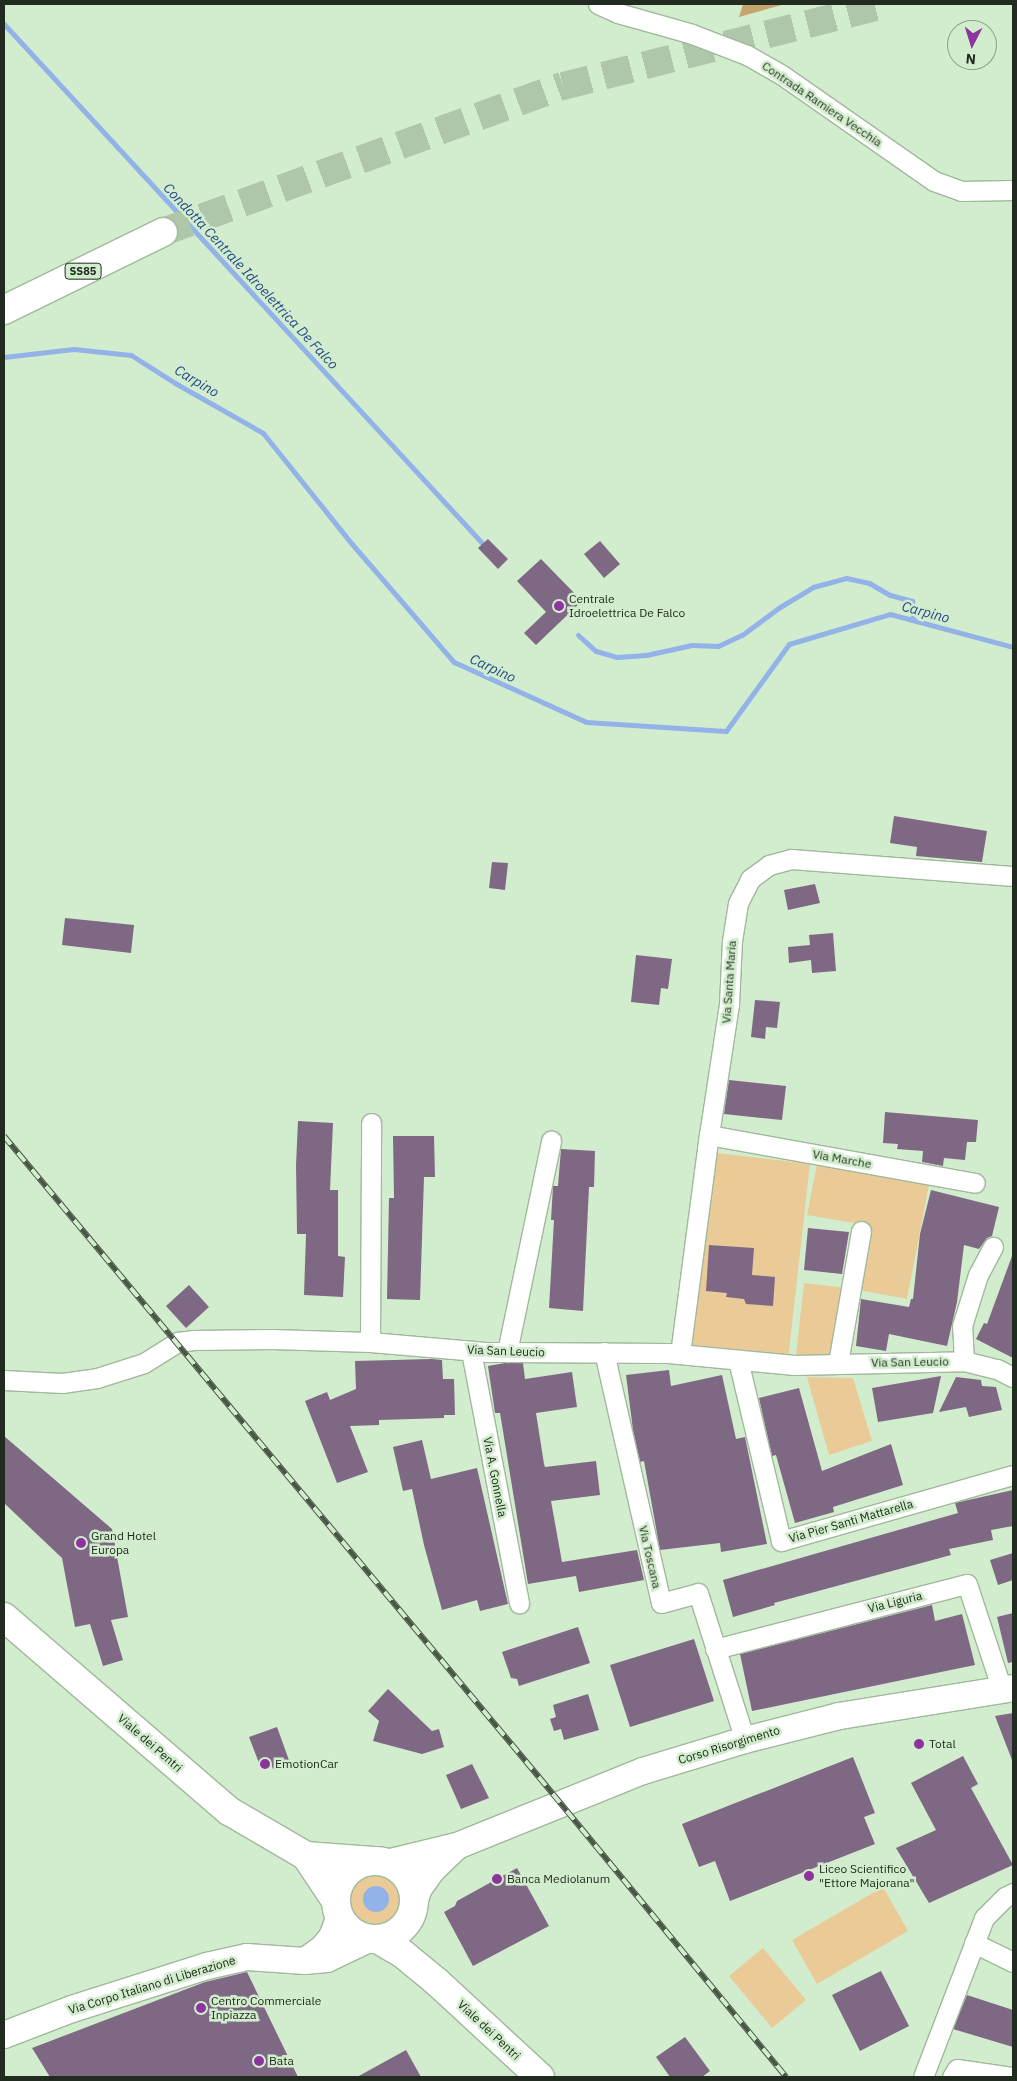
<!DOCTYPE html>
<html>
<head>
<meta charset="utf-8">
<style>
	body { margin:0 }
	#map { position:relative; width:1017px; height:2081px; overflow:hidden; background:#d2edcd; font-family:"IBM Plex Sans",sans-serif }
	div>[style] { position:absolute }
	.green>* { inset:0; background:#eacb97 }
	.forest>* { inset:0; background:#c6a56c }
	.water>* { inset:0; background:#93b3e8 }
	.round { border-radius:50% }
	.stream>* { height:5px; margin:-2.5px; padding:0 2.5px; transform-origin:2.5px; border-radius:2.5px; background:#93b3e8 }
	.building>* { inset:0; background:#7f6884 }
	.highway-tunnel>* { height:28px; margin-top:-14px; transform-origin:0; background:repeating-linear-gradient(90deg,#afc6aa 0 28px,transparent 0 42px) }
	.roads { filter:drop-shadow(1px 0 #9fb99a) drop-shadow(-1px 0 #9fb99a) drop-shadow(0 1px #9fb99a) drop-shadow(0 -1px #9fb99a) }
	.street>* { height:19px; margin:-9.5px; padding:0 9.5px; transform-origin:9.5px; border-radius:9.5px; background:#fff }
	.secondary>* { height:26px; margin:-13px; padding:0 13px; transform-origin:13px; border-radius:13px; background:#fff }
	.primary>* { height:28px; margin:-14px; padding:0 14px; transform-origin:14px; border-radius:14px; background:#fff }
	.primary>.ring { margin:-14px; padding:0; box-sizing:content-box; background:none; border:28px solid #fff; border-radius:50% }
	.highway>* { height:28px; margin:-14px; padding:0 14px; transform-origin:14px; border-radius:14px; background:#fff }
	.rail>* { height:5.5px; margin-top:-2.75px; transform-origin:0; background:repeating-linear-gradient(90deg,#d2edcd 0 11px,#495646 0 22px); box-sizing:border-box; border-block:1px solid #495646 }
	.dots>* { width:14px; height:14px; translate:-50% -50%; box-sizing:border-box; border:2px solid #d2edcd; border-radius:50% }
	span { translate:-50% -50%; white-space:nowrap; text-align:center; line-height:1.15; -webkit-text-stroke:5px #d2edcd; paint-order:stroke }
	.shield-label span { padding:1px 4px; background:#d2edcd; border:1px solid; border-radius:4px; -webkit-text-stroke-width:0 }
	.shield-label { font-size:11px; color:#212b1f; font-weight:700 }
	.street-label { font-size:12px; color:#212b1f }
	.poi-label { font-size:12px; color:#212b1f }
	.left { translate:0 -50%; text-align:left }
	.water-label { font-size:14px; color:#234888; font-style:italic }
	.frame { position:absolute; inset:0; border:5px solid #212b1f; pointer-events:none }
	.north { position:absolute; left:947px; top:20px; width:50px; height:50px; box-sizing:border-box; background:#d2edcd; border:1px solid #8b9f87; border-radius:50%; rotate:185deg; font-size:14px; font-weight:700; line-height:20px; text-align:center; color:#212b1f }
	.north::after { content:''; display:block; margin:auto; width:18px; height:22px; background:#8c339e; clip-path:polygon(50% 0,100% 100%,50% 72%,0 100%) }
</style>
</head>
<body>
<div id="map">
	<div class="green">
		<i style="clip-path:polygon(708px 1152px,810px 1164px,788px 1360px,686px 1348px)"></i>
		<i style="clip-path:polygon(817px 1164px,929px 1185px,907px 1299px,859px 1290px,871px 1226px,807px 1215px)"></i>
		<i style="clip-path:polygon(804px 1283px,847px 1288px,833px 1359px,796px 1355px)"></i>
		<i style="clip-path:polygon(807px 1377px,853px 1378px,872px 1441px,829px 1455px)"></i>
		<i style="clip-path:polygon(385px 1871px,394px 1876px,401px 1884px,405px 1893px,405px 1904px,396px 1921px,379px 1929px,370px 1929px,361px 1926px,348px 1912px,346px 1894px,349px 1885px,355px 1877px,364px 1872px)"></i>
		<i style="clip-path:polygon(883px 1887px,908px 1931px,817px 1984px,792px 1940px)"></i>
		<i style="clip-path:polygon(763px 1948px,806px 2000px,772px 2028px,729px 1976px)"></i>
	</div>
	<div class="forest">
		<i style="clip-path:polygon(743px 4px,785px 4px,739px 17px)"></i>
	</div>
	<div class="water">
		<i class="round" style="left:363px;top:1886px;width:26px;height:26px"></i>
	</div>
	<div class="stream">
		<i style="left:4px;top:24px;width:707px;rotate:47.35deg"></i>
		<i style="left:4px;top:357px;width:70px;rotate:-6.5deg"></i>
		<i style="left:74px;top:349px;width:57px;rotate:6deg"></i>
		<i style="left:131px;top:355px;width:52px;rotate:32.5deg"></i>
		<i style="left:175px;top:383px;width:101px;rotate:29.6deg"></i>
		<i style="left:263px;top:433px;width:142px;rotate:51.3deg"></i>
		<i style="left:352px;top:544px;width:156px;rotate:49.2deg"></i>
		<i style="left:454px;top:662px;width:145px;rotate:24.4deg"></i>
		<i style="left:586px;top:722px;width:140px;rotate:3.7deg"></i>
		<i style="left:726px;top:731px;width:107px;rotate:-54.1deg"></i>
		<i style="left:789px;top:644px;width:105px;rotate:-16.5deg"></i>
		<i style="left:890px;top:614px;width:127px;rotate:15deg"></i>
		<i style="left:578px;top:635px;width:24px;rotate:42deg"></i>
		<i style="left:596px;top:651px;width:22px;rotate:16deg"></i>
		<i style="left:617px;top:657px;width:29px;rotate:-4deg"></i>
		<i style="left:646px;top:655px;width:47px;rotate:-12.3deg"></i>
		<i style="left:692px;top:645px;width:26px;rotate:2deg"></i>
		<i style="left:718px;top:646px;width:26px;rotate:-25deg"></i>
		<i style="left:742px;top:635px;width:47px;rotate:-36.4deg"></i>
		<i style="left:780px;top:607px;width:39px;rotate:-31deg"></i>
		<i style="left:813px;top:587px;width:34px;rotate:-15deg"></i>
		<i style="left:846px;top:578px;width:24px;rotate:12deg"></i>
		<i style="left:869px;top:583px;width:24px;rotate:30deg"></i>
		<i style="left:890px;top:595px;width:23px;rotate:15deg"></i>
		<i style="left:912px;top:601px;width:19px;rotate:87deg"></i>
	</div>
	<div class="building">
		<i style="clip-path:polygon(488px 539px,508px 559px,498px 569px,478px 548px)"></i>
		<i style="clip-path:polygon(600px 541px,620px 564px,604px 578px,584px 554px)"></i>
		<i style="clip-path:polygon(541px 559px,582px 601px,536px 645px,524px 633px,546px 612px,517px 581px)"></i>
		<i style="clip-path:polygon(894px 816px,987px 831px,982px 862px,916px 856px,917px 847px,890px 843px)"></i>
		<i style="clip-path:polygon(492px 862px,508px 863px,505px 890px,489px 888px)"></i>
		<i style="clip-path:polygon(815px 884px,820px 903px,788px 910px,784px 890px)"></i>
		<i style="clip-path:polygon(65px 918px,134px 925px,131px 953px,62px 945px)"></i>
		<i style="clip-path:polygon(833px 933px,836px 971px,812px 973px,811px 960px,789px 963px,788px 947px,810px 945px,809px 935px)"></i>
		<i style="clip-path:polygon(636px 955px,672px 959px,668px 989px,661px 988px,659px 1005px,631px 1002px)"></i>
		<i style="clip-path:polygon(755px 1000px,780px 1002px,777px 1028px,766px 1027px,765px 1039px,751px 1037px)"></i>
		<i style="clip-path:polygon(729px 1080px,786px 1086px,782px 1120px,724px 1114px)"></i>
		<i style="clip-path:polygon(885px 1112px,978px 1120px,976px 1142px,967px 1142px,965px 1160px,944px 1158px,943px 1166px,922px 1162px,923px 1151px,897px 1149px,898px 1144px,883px 1143px)"></i>
		<i style="clip-path:polygon(298px 1121px,333px 1123px,330px 1190px,338px 1190px,338px 1256px,345px 1257px,343px 1297px,304px 1295px,306px 1234px,297px 1234px,296px 1165px)"></i>
		<i style="clip-path:polygon(393px 1136px,434px 1136px,435px 1177px,424px 1177px,420px 1300px,387px 1299px,389px 1198px,394px 1198px)"></i>
		<i style="clip-path:polygon(561px 1149px,595px 1151px,594px 1187px,589px 1187px,583px 1311px,549px 1308px,554px 1220px,551px 1220px,553px 1186px,558px 1186px)"></i>
		<i style="clip-path:polygon(931px 1190px,999px 1207px,992px 1236px,987px 1238px,979px 1249px,964px 1245px,957px 1302px,947px 1346px,889px 1334px,886px 1351px,856px 1346px,861px 1299px,909px 1307px,911px 1299px,913px 1299px,920px 1234px)"></i>
		<i style="clip-path:polygon(808px 1228px,849px 1232px,842px 1274px,804px 1270px)"></i>
		<i style="clip-path:polygon(709px 1245px,754px 1248px,752px 1275px,775px 1277px,773px 1306px,746px 1304px,744px 1299px,726px 1297px,727px 1293px,706px 1291px)"></i>
		<i style="clip-path:polygon(1012px 1256px,1013px 1256px,1013px 1358px,976px 1339px,984px 1323px,987px 1324px)"></i>
		<i style="clip-path:polygon(189px 1285px,209px 1307px,186px 1328px,166px 1306px)"></i>
		<i style="clip-path:polygon(432px 1359px,442px 1360px,443px 1379px,454px 1379px,455px 1415px,444px 1415px,444px 1418px,379px 1420px,379px 1425px,350px 1426px,368px 1472px,337px 1483px,305px 1401px,327px 1392px,330px 1400px,356px 1389px,355px 1361px)"></i>
		<i style="clip-path:polygon(505px 1363px,523px 1363px,525px 1379px,572px 1372px,577px 1407px,536px 1413px,544px 1464px,545px 1467px,596px 1461px,600px 1495px,551px 1501px,562px 1562px,637px 1550px,644px 1580px,579px 1592px,576px 1576px,528px 1584px,500px 1413px,495px 1413px,488px 1366px)"></i>
		<i style="clip-path:polygon(669px 1370px,671px 1386px,722px 1375px,736px 1439px,745px 1437px,767px 1544px,721px 1552px,720px 1543px,660px 1550px,644px 1461px,640px 1462px,633px 1430px,626px 1375px)"></i>
		<i style="clip-path:polygon(941px 1376px,933px 1413px,878px 1422px,872px 1388px)"></i>
		<i style="clip-path:polygon(956px 1377px,981px 1380px,982px 1386px,996px 1387px,1002px 1410px,969px 1417px,966px 1407px,939px 1412px)"></i>
		<i style="clip-path:polygon(799px 1388px,822px 1471px,891px 1444px,903px 1485px,833px 1507px,834px 1512px,795px 1523px,776px 1455px,772px 1456px,759px 1398px)"></i>
		<i style="clip-path:polygon(4px 1436px,112px 1529px,128px 1617px,111px 1620px,123px 1660px,103px 1666px,90px 1624px,75px 1627px,62px 1558px,4px 1503px)"></i>
		<i style="clip-path:polygon(422px 1440px,431px 1479px,477px 1468px,508px 1604px,480px 1611px,477px 1600px,442px 1610px,424px 1545px,412px 1489px,403px 1491px,393px 1447px)"></i>
		<i style="clip-path:polygon(1013px 1490px,1013px 1526px,991px 1530px,993px 1540px,949px 1549px,951px 1555px,774px 1603px,775px 1605px,733px 1617px,723px 1580px,958px 1513px,955px 1503px)"></i>
		<i style="clip-path:polygon(1013px 1553px,1013px 1580px,998px 1585px,990px 1560px)"></i>
		<i style="clip-path:polygon(932px 1605px,935px 1621px,962px 1614px,975px 1665px,752px 1711px,740px 1654px)"></i>
		<i style="clip-path:polygon(1013px 1613px,1013px 1662px,1008px 1663px,997px 1617px)"></i>
		<i style="clip-path:polygon(578px 1627px,590px 1663px,519px 1686px,517px 1679px,511px 1678px,502px 1652px)"></i>
		<i style="clip-path:polygon(694px 1639px,714px 1701px,630px 1727px,610px 1665px)"></i>
		<i style="clip-path:polygon(388px 1689px,432px 1731px,439px 1729px,444px 1747px,422px 1754px,373px 1741px,379px 1721px,368px 1711px)"></i>
		<i style="clip-path:polygon(588px 1694px,599px 1730px,564px 1740px,561px 1729px,554px 1731px,550px 1719px,556px 1717px,553px 1705px)"></i>
		<i style="clip-path:polygon(1013px 1713px,1013px 1760px,1012px 1760px,995px 1716px)"></i>
		<i style="clip-path:polygon(277px 1727px,290px 1763px,273px 1769px,269px 1759px,259px 1763px,249px 1737px)"></i>
		<i style="clip-path:polygon(963px 1756px,978px 1784px,971px 1788px,1013px 1865px,929px 1903px,896px 1848px,936px 1830px,911px 1783px)"></i>
		<i style="clip-path:polygon(853px 1757px,875px 1813px,864px 1817px,875px 1844px,730px 1901px,715px 1861px,699px 1867px,682px 1824px)"></i>
		<i style="clip-path:polygon(472px 1764px,489px 1798px,461px 1809px,446px 1775px)"></i>
		<i style="clip-path:polygon(517px 1868px,549px 1926px,473px 1966px,444px 1912px,455px 1906px,457px 1901px)"></i>
		<i style="clip-path:polygon(881px 1971px,909px 2026px,860px 2051px,832px 1995px)"></i>
		<i style="clip-path:polygon(247px 1972px,298px 2077px,50px 2077px,32px 2048px,205px 1982px)"></i>
		<i style="clip-path:polygon(967px 1995px,1013px 2010px,1013px 2047px,953px 2029px)"></i>
		<i style="clip-path:polygon(685px 2037px,710px 2071px,702px 2077px,670px 2077px,656px 2057px)"></i>
		<i style="clip-path:polygon(406px 2050px,421px 2077px,357px 2077px)"></i>
	</div>
	<div class="highway-tunnel">
		<i style="left:163px;top:232px;width:426px;rotate:-20.1deg"></i>
		<i style="left:563px;top:86px;width:335px;rotate:-14.2deg"></i>
	</div>
	<div class="roads">
		<div class="street">
			<i style="left:598px;top:4px;width:22px;rotate:24deg"></i>
			<i style="left:618px;top:13px;width:77px;rotate:15.8deg"></i>
			<i style="left:692px;top:34px;width:59px;rotate:20.9deg"></i>
			<i style="left:747px;top:55px;width:40px;rotate:29.7deg"></i>
			<i style="left:782px;top:75px;width:185px;rotate:34.9deg"></i>
			<i style="left:934px;top:181px;width:29px;rotate:20deg"></i>
			<i style="left:961px;top:191px;width:52px;rotate:-1.1deg"></i>
			<i style="left:709px;top:1135px;width:270px;rotate:10.2deg"></i>
			<i style="left:370px;top:1342px;width:219px;rotate:-89.7deg"></i>
			<i style="left:471px;top:1351px;width:257px;rotate:79.2deg"></i>
			<i style="left:507px;top:1352px;width:216px;rotate:-78.2deg"></i>
			<i style="left:604px;top:1352px;width:257px;rotate:77.2deg"></i>
			<i style="left:661px;top:1603px;width:38px;rotate:-15deg"></i>
			<i style="left:698px;top:1593px;width:154px;rotate:72.3deg"></i>
			<i style="left:680px;top:1354px;width:221px;rotate:-82.5deg"></i>
			<i style="left:709px;top:1135px;width:133px;rotate:-81.3deg"></i>
			<i style="left:729px;top:1004px;width:63px;rotate:-87.3deg"></i>
			<i style="left:732px;top:941px;width:38px;rotate:-81deg"></i>
			<i style="left:738px;top:903px;width:27px;rotate:-63deg"></i>
			<i style="left:750px;top:879px;width:24px;rotate:-36deg"></i>
			<i style="left:769px;top:865px;width:23px;rotate:-15deg"></i>
			<i style="left:791px;top:859px;width:223px;rotate:4.4deg"></i>
			<i style="left:738px;top:1360px;width:186px;rotate:76.6deg"></i>
			<i style="left:781px;top:1541px;width:241px;rotate:-15.9deg"></i>
			<i style="left:964px;top:1361px;width:35px;rotate:-93deg"></i>
			<i style="left:962px;top:1326px;width:53px;rotate:-72.6deg"></i>
			<i style="left:978px;top:1275px;width:32px;rotate:-62deg"></i>
			<i style="left:838px;top:1363px;width:134px;rotate:-80.1deg"></i>
			<i style="left:4px;top:1380px;width:58px;rotate:3deg"></i>
			<i style="left:62px;top:1383px;width:35px;rotate:-8deg"></i>
			<i style="left:97px;top:1378px;width:49px;rotate:-17.7deg"></i>
			<i style="left:144px;top:1363px;width:40px;rotate:-32deg"></i>
			<i style="left:178px;top:1342px;width:16px;rotate:-7deg"></i>
			<i style="left:194px;top:1340px;width:78px;rotate:-0.7deg"></i>
			<i style="left:272px;top:1339px;width:98px;rotate:1.8deg"></i>
			<i style="left:370px;top:1342px;width:116px;rotate:4.9deg"></i>
			<i style="left:486px;top:1352px;width:182px;rotate:0.3deg"></i>
			<i style="left:668px;top:1353px;width:127px;rotate:5.4deg"></i>
			<i style="left:794px;top:1365px;width:170px;rotate:-1.3deg"></i>
			<i style="left:964px;top:1361px;width:34px;rotate:14deg"></i>
			<i style="left:997px;top:1369px;width:18px;rotate:27deg"></i>
			<i style="left:715px;top:1649px;width:260px;rotate:-14.5deg"></i>
			<i style="left:967px;top:1584px;width:112px;rotate:71.7deg"></i>
			<i style="left:974px;top:1943px;width:43px;rotate:26deg"></i>
			<i style="left:923px;top:2077px;width:170px;rotate:-69deg"></i>
			<i style="left:984px;top:1918px;width:30px;rotate:-45deg"></i>
			<i style="left:1005px;top:1897px;width:9px;rotate:-27deg"></i>
			<i style="left:952px;top:2077px;width:9px;rotate:-58deg"></i>
			<i style="left:957px;top:2069px;width:57px;rotate:8.1deg"></i>
		</div>
		<div class="secondary">
			<i style="left:387px;top:1863px;width:72px;rotate:-13.7deg"></i>
			<i style="left:457px;top:1846px;width:201px;rotate:-22deg"></i>
			<i style="left:643px;top:1771px;width:107px;rotate:-16.9deg"></i>
			<i style="left:745px;top:1740px;width:97px;rotate:-14.3deg"></i>
			<i style="left:839px;top:1716px;width:176px;rotate:-9.1deg"></i>
			<i style="left:415px;top:1900px;width:13px;rotate:-72deg"></i>
			<i style="left:419px;top:1888px;width:22px;rotate:-54deg"></i>
			<i style="left:432px;top:1870px;width:33px;rotate:-44deg"></i>
			<i style="left:308px;top:1959px;width:17px;rotate:-36deg"></i>
			<i style="left:322px;top:1949px;width:16px;rotate:-50deg"></i>
			<i style="left:332px;top:1937px;width:22px;rotate:-69deg"></i>
			<i style="left:4px;top:2035px;width:73px;rotate:-20.9deg"></i>
			<i style="left:72px;top:2009px;width:142px;rotate:-17.7deg"></i>
			<i style="left:207px;top:1966px;width:41px;rotate:-12.7deg"></i>
			<i style="left:247px;top:1957px;width:58px;rotate:3.9deg"></i>
			<i style="left:305px;top:1961px;width:22px;rotate:-5deg"></i>
			<i style="left:327px;top:1959px;width:47px;rotate:-25.5deg"></i>
		</div>
		<div class="primary">
			<i style="left:4px;top:1617px;width:297px;rotate:40.8deg"></i>
			<i style="left:229px;top:1811px;width:89px;rotate:30.3deg"></i>
			<i style="left:306px;top:1856px;width:54px;rotate:56.3deg"></i>
			<i style="left:306px;top:1856px;width:68px;rotate:4.2deg"></i>
			<i class="ring" style="left:336px;top:1861px;width:50px;height:50px"></i>
			<i style="left:377px;top:1939px;width:30px;rotate:30deg"></i>
			<i style="left:403px;top:1954px;width:44px;rotate:39.5deg"></i>
			<i style="left:437px;top:1982px;width:140px;rotate:42.7deg"></i>
		</div>
		<div class="highway">
			<i style="left:4px;top:310px;width:177px;rotate:-26.1deg"></i>
		</div>
	</div>
	<div class="rail">
		<i style="left:4px;top:1136px;width:835px;rotate:50.15deg"></i>
		<i style="left:539px;top:1777px;width:389px;rotate:50.5deg"></i>
	</div>
	<div class="dots">
		<i style="left:559px;top:606px;background:#8c339e"></i>
		<i style="left:81px;top:1543px;background:#8c339e"></i>
		<i style="left:919px;top:1744px;background:#8c339e"></i>
		<i style="left:265px;top:1764px;background:#8c339e"></i>
		<i style="left:809px;top:1876px;background:#8c339e"></i>
		<i style="left:497px;top:1879px;background:#8c339e"></i>
		<i style="left:201px;top:2008px;background:#8c339e"></i>
		<i style="left:259px;top:2061px;background:#8c339e"></i>
	</div>
	<div class="shield-label">
		<span style="left:83px;top:271px">SS85</span>
	</div>
	<div class="street-label">
		<span style="left:822px;top:104px;rotate:34deg">Contrada Ramiera Vecchia</span>
		<span style="left:729px;top:982px;rotate:-86deg">Via Santa Maria</span>
		<span style="left:842px;top:1159px;rotate:10deg">Via Marche</span>
		<span style="left:506px;top:1351px;rotate:2deg">Via San Leucio</span>
		<span style="left:910px;top:1362px;rotate:-1deg">Via San Leucio</span>
		<span style="left:495px;top:1477px;rotate:79deg">Via A. Gonnella</span>
		<span style="left:851px;top:1521px;rotate:-16deg">Via Pier Santi Mattarella</span>
		<span style="left:650px;top:1557px;rotate:77deg">Via Toscana</span>
		<span style="left:895px;top:1602px;rotate:-14deg">Via Liguria</span>
		<span style="left:150px;top:1743px;rotate:41deg">Viale dei Pentri</span>
		<span style="left:729px;top:1745px;rotate:-17deg">Corso Risorgimento</span>
		<span style="left:152px;top:1985px;rotate:-17deg">Via Corpo Italiano di Liberazione</span>
		<span style="left:489px;top:2030px;rotate:43deg">Viale dei Pentri</span>
	</div>
	<div class="poi-label">
		<span class="left" style="left:569px;top:606px">Centrale<br>Idroelettrica De Falco</span>
		<span class="left" style="left:91px;top:1543px">Grand Hotel<br>Europa</span>
		<span class="left" style="left:929px;top:1744px">Total</span>
		<span class="left" style="left:275px;top:1764px">EmotionCar</span>
		<span class="left" style="left:819px;top:1876px">Liceo Scientifico<br>"Ettore Majorana"</span>
		<span class="left" style="left:507px;top:1879px">Banca Mediolanum</span>
		<span class="left" style="left:211px;top:2008px">Centro Commerciale<br>Inpiazza</span>
		<span class="left" style="left:269px;top:2061px">Bata</span>
	</div>
	<div class="water-label">
		<span style="left:251px;top:276px;rotate:47deg">Condotta Centrale Idroelettrica De Falco</span>
		<span style="left:197px;top:381px;rotate:31deg">Carpino</span>
		<span style="left:926px;top:612px;rotate:15deg">Carpino</span>
		<span style="left:493px;top:668px;rotate:25deg">Carpino</span>
	</div>
	<div class="frame"></div>
	<div class="north">N</div>
</div>
</body>
</html>
